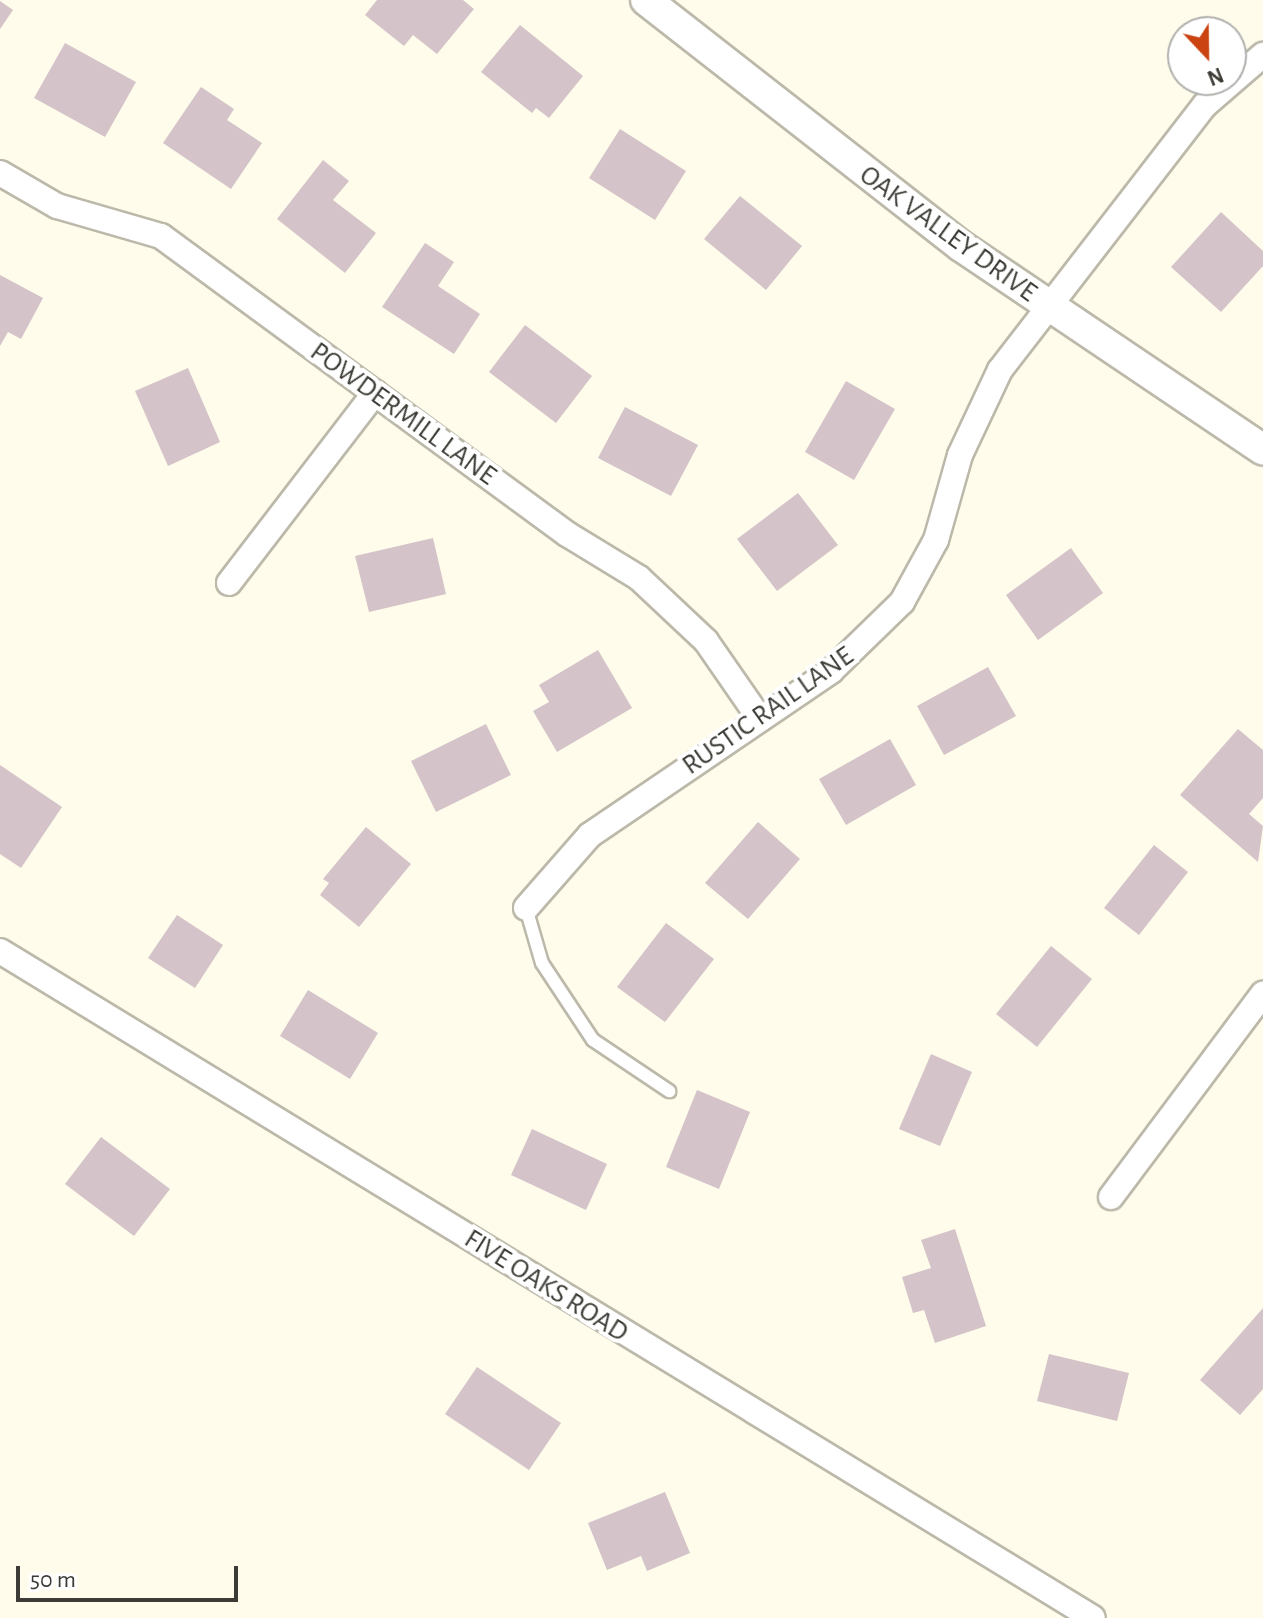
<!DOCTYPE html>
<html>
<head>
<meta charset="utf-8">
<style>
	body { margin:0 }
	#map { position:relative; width:1263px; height:1618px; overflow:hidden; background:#fffcec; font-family:"Alegreya Sans",sans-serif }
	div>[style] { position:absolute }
	.building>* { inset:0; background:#d4c3c8 }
	.roads { filter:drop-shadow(2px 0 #bcb9aa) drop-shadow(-2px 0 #bcb9aa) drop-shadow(0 2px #bcb9aa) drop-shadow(0 -2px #bcb9aa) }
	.service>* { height:12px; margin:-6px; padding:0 6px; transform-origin:6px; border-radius:6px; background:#fff }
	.minor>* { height:24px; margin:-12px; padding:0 12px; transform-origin:12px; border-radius:12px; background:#fff }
	.tertiary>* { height:30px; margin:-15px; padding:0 15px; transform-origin:15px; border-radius:15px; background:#fff }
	span { translate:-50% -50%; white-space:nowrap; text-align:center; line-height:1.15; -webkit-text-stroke:8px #fff; paint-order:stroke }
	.street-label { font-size:28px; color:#3c3b35 }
	.north { position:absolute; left:1167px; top:16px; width:80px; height:80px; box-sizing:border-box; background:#fff; border:2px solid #b1b1ae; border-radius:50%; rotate:158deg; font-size:22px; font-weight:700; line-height:32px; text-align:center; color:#3c3b35 }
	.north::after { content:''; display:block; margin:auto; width:28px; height:36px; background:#ca4310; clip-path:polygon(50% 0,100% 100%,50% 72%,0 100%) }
	.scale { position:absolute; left:16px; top:1566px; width:222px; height:36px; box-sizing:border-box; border:4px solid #3c3b35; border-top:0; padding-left:10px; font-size:24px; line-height:28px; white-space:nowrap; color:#3c3b35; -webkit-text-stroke:6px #fff; paint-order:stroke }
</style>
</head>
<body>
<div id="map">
	<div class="building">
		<i style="clip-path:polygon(377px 0,463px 0,474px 9px,437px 54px,413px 35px,404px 46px,365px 15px)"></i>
		<i style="clip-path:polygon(0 1px,13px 10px,0 29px)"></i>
		<i style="clip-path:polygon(520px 25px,583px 76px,549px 118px,536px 108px,532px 113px,481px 72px)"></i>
		<i style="clip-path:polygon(65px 43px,136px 82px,105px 137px,34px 98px)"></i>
		<i style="clip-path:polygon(201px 87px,234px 109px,227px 120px,262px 143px,231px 189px,163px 143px)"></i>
		<i style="clip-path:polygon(620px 129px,686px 171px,655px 220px,589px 178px)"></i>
		<i style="clip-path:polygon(323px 160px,349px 181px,333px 200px,376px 233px,345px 273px,277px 219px)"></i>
		<i style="clip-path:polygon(740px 196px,802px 246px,766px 290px,704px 239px)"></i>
		<i style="clip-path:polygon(1221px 212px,1263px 251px,1263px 266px,1221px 312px,1171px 267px)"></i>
		<i style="clip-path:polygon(425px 243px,454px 262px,438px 286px,480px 314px,454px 354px,382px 307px)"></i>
		<i style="clip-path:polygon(0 275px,43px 298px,21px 339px,8px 332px,0 346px)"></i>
		<i style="clip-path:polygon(525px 325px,592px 376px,556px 423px,489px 372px)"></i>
		<i style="clip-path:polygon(188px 368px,220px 442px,168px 466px,135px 391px)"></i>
		<i style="clip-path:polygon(846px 381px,895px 409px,854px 480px,805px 452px)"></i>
		<i style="clip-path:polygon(625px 407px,698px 445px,671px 496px,598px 458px)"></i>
		<i style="clip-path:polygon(798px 493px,838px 545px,777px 591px,737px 539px)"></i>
		<i style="clip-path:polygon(433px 538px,446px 594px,369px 612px,355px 556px)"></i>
		<i style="clip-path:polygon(1071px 548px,1103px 593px,1038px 640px,1006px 595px)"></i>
		<i style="clip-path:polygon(598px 650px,632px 708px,557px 752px,533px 711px,549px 702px,539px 685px)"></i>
		<i style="clip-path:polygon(988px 667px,1016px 716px,944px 755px,917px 706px)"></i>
		<i style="clip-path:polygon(486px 724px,511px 775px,436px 812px,411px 761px)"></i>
		<i style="clip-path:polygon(1238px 729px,1263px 750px,1263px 798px,1249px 814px,1263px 826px,1258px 862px,1180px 795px)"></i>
		<i style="clip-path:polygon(890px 739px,916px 785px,846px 825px,819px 779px)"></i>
		<i style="clip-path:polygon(0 765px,62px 807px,21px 868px,0 854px)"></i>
		<i style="clip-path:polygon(758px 822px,800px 859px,748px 919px,705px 883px)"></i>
		<i style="clip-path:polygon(366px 827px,411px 864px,359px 927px,320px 895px,329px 883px,323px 879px)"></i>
		<i style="clip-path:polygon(1154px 845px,1188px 872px,1139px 935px,1104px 908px)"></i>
		<i style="clip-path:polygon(177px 915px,223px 945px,195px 988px,148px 958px)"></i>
		<i style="clip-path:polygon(666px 923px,714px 959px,665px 1022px,617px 987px)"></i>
		<i style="clip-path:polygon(1051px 946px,1092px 979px,1037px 1047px,996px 1014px)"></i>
		<i style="clip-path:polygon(308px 990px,378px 1033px,350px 1079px,280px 1036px)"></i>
		<i style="clip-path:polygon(931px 1054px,972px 1072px,940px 1146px,899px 1129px)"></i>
		<i style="clip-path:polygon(697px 1090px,750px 1112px,719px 1189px,666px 1167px)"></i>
		<i style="clip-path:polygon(532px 1129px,607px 1164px,586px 1210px,511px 1175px)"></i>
		<i style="clip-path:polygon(101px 1137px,170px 1189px,134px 1236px,65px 1184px)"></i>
		<i style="clip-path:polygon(955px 1229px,986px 1326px,935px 1343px,924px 1310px,913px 1313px,902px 1277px,931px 1268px,921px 1240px)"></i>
		<i style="clip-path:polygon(1263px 1308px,1263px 1389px,1240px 1415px,1200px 1380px)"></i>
		<i style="clip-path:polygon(1049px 1354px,1129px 1373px,1117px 1421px,1037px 1401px)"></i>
		<i style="clip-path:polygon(477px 1367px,561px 1423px,529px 1470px,445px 1414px)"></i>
		<i style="clip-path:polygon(665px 1492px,690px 1553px,647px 1571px,641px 1556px,607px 1570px,588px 1523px)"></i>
	</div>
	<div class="roads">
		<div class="service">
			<i style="left:526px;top:908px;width:57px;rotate:73.8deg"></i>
			<i style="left:542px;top:963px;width:92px;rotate:56.5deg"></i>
			<i style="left:593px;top:1040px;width:92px;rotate:33.9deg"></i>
		</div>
		<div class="minor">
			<i style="left:0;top:173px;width:66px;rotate:30.1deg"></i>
			<i style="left:57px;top:206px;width:108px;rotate:16.1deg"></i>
			<i style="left:161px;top:236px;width:504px;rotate:36.28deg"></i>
			<i style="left:567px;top:534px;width:84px;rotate:31.4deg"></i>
			<i style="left:639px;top:578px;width:92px;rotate:43.2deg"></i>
			<i style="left:706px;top:641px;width:95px;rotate:55.3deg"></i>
			<i style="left:229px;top:583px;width:240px;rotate:-52.5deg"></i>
			<i style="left:526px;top:908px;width:97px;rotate:-48.8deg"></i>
			<i style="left:590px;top:835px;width:292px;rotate:-34.2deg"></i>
			<i style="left:831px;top:671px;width:99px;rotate:-44.2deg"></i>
			<i style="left:902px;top:602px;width:71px;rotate:-61.3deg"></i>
			<i style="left:936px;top:540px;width:88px;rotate:-74.2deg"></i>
			<i style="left:960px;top:455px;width:94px;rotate:-64.8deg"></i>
			<i style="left:1000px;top:370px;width:335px;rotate:-52.3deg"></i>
			<i style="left:1205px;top:105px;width:77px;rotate:-40.8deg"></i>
			<i style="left:0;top:951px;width:1280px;rotate:31.39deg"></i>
			<i style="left:1111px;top:1197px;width:254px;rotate:-53.2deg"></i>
		</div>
		<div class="tertiary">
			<i style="left:646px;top:0;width:400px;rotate:38deg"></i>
			<i style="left:961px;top:246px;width:364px;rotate:34deg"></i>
		</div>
	</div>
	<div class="street-label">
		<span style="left:948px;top:234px;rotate:36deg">OAK VALLEY DRIVE</span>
		<span style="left:403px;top:414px;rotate:36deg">POWDERMILL LANE</span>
		<span style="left:768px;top:711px;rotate:-35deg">RUSTIC RAIL LANE</span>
		<span style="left:546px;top:1286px;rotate:32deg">FIVE OAKS ROAD</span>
	</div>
	<div class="north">N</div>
	<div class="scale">50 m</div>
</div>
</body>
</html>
